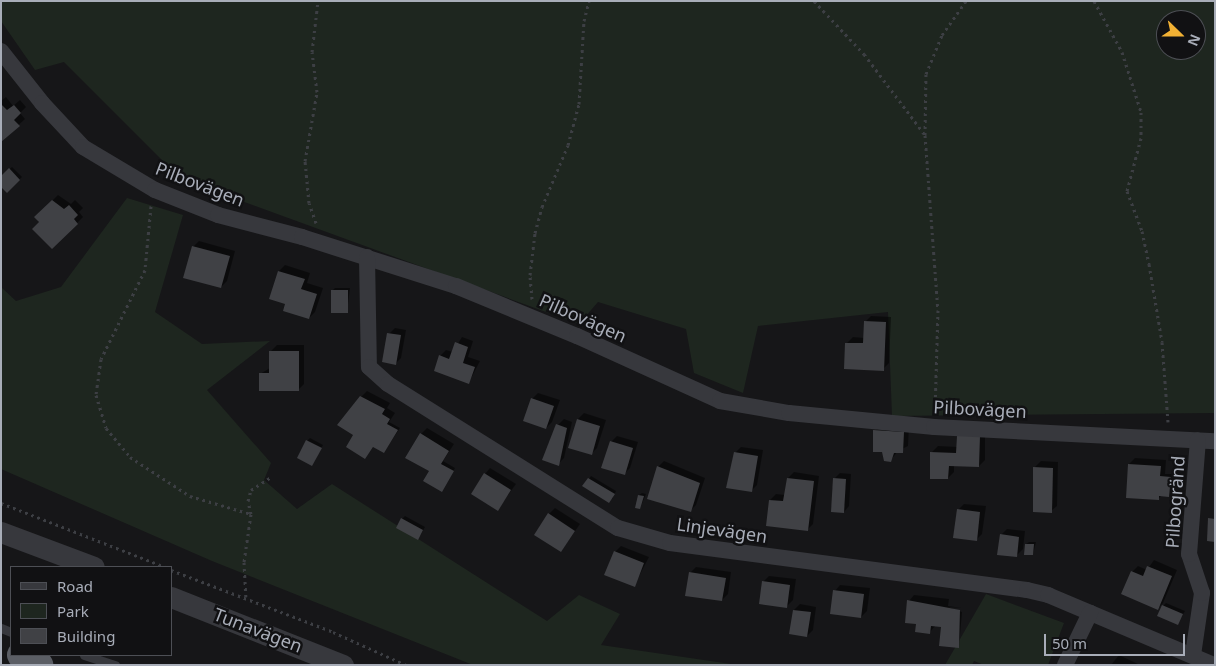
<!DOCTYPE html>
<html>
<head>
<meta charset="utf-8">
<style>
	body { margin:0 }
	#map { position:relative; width:1216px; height:666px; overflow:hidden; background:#161618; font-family:"Noto Sans",sans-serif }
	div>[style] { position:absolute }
	.green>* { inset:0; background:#1e261f }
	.shadow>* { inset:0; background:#0007 }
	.building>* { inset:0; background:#404145 }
	.path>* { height:3px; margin-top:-1.5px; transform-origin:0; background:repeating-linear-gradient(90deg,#3d3f44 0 2.5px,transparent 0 6.5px) }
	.service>* { height:9px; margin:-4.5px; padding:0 4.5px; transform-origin:4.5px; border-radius:4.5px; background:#37383d }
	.minor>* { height:16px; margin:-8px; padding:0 8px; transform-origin:8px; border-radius:8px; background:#37383d }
	.tertiary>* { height:21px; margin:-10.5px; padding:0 10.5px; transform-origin:10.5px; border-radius:10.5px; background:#37383d }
	.trunk>* { height:28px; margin:-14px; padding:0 14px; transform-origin:14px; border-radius:14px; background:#5b5e65 }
	span { translate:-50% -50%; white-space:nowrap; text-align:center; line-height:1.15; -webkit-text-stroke:5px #111113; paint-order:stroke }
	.street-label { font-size:18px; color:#a8adb8 }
	.frame { position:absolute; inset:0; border:2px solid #a8adb8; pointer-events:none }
	.legend { position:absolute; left:10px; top:566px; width:162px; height:90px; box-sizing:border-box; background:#111113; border:1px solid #4d4f55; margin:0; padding:6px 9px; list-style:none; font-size:15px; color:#a8adb8 }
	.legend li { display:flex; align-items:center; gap:10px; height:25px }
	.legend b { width:25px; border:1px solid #4d4f55 }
	.north { position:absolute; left:1156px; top:10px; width:50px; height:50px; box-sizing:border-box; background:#111113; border:1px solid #4d4f55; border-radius:50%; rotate:112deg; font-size:14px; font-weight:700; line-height:20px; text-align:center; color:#a8adb8 }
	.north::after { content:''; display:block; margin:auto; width:18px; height:22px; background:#f2b134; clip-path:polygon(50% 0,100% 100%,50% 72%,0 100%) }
	.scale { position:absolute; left:1044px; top:634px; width:141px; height:22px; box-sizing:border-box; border:2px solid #a8adb8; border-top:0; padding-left:6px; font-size:15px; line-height:18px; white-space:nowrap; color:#a8adb8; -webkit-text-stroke:4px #111113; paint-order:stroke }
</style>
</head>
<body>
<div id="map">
	<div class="green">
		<i style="clip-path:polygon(evenodd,1px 1px,1215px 1px,1215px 413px,892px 416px,888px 312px,758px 326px,743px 393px,694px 373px,686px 329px,598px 302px,579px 324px,181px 179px,64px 62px,35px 70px,1px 21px,1px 1px,1166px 20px,1196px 20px,1196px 50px,1166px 50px,1166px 20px)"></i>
		<i style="clip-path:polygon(127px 198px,183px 215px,155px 312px,202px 344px,270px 341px,207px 390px,271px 463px,264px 480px,297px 509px,332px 484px,547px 621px,579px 595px,620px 614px,601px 645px,738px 665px,473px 665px,212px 561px,1px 469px,1px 287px,16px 301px,61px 287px)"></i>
		<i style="clip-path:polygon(986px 594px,1064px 623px,1048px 665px,984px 665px,974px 661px,972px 665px,945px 665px)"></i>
	</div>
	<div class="shadow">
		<i style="clip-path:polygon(6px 97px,13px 106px,20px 100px,26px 107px,20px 113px,25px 119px,1px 141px,1px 101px)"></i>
		<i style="clip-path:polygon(12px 167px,22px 177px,7px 191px,1px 177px)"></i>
		<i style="clip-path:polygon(58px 195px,71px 204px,75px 200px,83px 208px,79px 212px,83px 217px,52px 248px,36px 217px)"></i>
		<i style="clip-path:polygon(199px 241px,235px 251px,227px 281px,221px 287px,193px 247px)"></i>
		<i style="clip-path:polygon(285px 265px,310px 273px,307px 283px,323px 288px,315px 312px,309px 318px,287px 303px,270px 298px,279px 271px)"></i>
		<i style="clip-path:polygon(335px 288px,350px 288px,347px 312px,332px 291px)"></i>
		<i style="clip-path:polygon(871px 316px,891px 317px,889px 363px,883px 369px,847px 343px,853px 337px,864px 338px,865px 322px)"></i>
		<i style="clip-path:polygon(395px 328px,406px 330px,401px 358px,395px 364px,389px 334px)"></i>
		<i style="clip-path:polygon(462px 337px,473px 341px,468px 357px,480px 361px,469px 382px,440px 356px,446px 350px,453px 352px)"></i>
		<i style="clip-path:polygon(277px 345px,304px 345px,304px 384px,298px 390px,260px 374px,270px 368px,271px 351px)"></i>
		<i style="clip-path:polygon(367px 391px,390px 403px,387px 408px,395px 413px,389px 422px,400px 428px,384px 452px,374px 446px,365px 458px,355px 435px,361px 397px)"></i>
		<i style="clip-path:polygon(538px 393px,560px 400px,552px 422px,546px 428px,532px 399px)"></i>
		<i style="clip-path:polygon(584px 413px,606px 420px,597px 448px,591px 454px,569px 447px,578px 419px)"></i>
		<i style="clip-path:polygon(564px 419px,572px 422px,564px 458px,558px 464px,558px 425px)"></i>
		<i style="clip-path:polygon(881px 425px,909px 426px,908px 446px,898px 451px,890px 461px,875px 431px)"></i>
		<i style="clip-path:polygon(427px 428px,454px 444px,443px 461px,455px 468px,444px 487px,430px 471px,421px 434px)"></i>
		<i style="clip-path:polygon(985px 431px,985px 460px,979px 466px,954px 465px,954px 472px,948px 478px,932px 452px,938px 446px,958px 447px)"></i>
		<i style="clip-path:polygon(617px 436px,638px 442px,630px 468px,624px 474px,611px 442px)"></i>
		<i style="clip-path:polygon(310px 438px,323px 445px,312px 465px,307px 441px)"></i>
		<i style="clip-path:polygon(741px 447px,763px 450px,757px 485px,751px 491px,735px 453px)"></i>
		<i style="clip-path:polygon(1135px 458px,1166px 460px,1165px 474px,1173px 474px,1169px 495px,1162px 495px,1158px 499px,1129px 464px)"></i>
		<i style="clip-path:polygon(664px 461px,705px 478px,696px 505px,690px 511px,658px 467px)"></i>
		<i style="clip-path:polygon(1041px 461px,1058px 462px,1057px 506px,1051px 511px,1035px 467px)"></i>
		<i style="clip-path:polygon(490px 468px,516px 484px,498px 509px,485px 474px)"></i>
		<i style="clip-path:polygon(794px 472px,819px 476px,813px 524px,807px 530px,770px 500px,776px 494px,785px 495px,788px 478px)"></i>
		<i style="clip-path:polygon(840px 473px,851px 474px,849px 506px,844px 512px,834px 479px)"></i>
		<i style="clip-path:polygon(591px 476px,616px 491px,612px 499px,589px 479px)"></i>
		<i style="clip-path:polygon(642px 493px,646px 494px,640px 508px,639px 495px)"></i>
		<i style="clip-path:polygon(964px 504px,986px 506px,982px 534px,976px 540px,958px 510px)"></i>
		<i style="clip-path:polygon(555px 508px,580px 524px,561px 551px,549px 514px)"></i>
		<i style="clip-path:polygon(405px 516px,425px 527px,420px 536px,402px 519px)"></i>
		<i style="clip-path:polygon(1007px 529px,1025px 531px,1023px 549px,1017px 555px,1001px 535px)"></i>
		<i style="clip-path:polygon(1029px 542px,1036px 542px,1033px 554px,1026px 544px)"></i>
		<i style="clip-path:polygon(621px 546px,649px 557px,634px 586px,615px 552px)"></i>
		<i style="clip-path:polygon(1154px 560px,1177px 570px,1163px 603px,1157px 609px,1132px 572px,1138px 566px,1147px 570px)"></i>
		<i style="clip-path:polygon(696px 567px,731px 572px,728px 594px,722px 600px,690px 573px)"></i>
		<i style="clip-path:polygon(769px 576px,796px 579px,793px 600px,787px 606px,763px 582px)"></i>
		<i style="clip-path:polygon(840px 585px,870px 588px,867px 611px,861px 617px,835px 591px)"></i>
		<i style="clip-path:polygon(914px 595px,949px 599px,948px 606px,962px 608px,948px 607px,962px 612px,959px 647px,942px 626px,936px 625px,929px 633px,918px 623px,909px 601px)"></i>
		<i style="clip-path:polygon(1166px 603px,1185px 611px,1177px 624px,1163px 606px)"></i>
		<i style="clip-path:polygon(800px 604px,816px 607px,813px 630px,807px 636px,794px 610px)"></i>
		<i style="clip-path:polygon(1119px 655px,1140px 665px,1111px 665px)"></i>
	</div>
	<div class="building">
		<i style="clip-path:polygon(1px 104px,7px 110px,14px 105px,21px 113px,14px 120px,20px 126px,1px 142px)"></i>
		<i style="clip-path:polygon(9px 168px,20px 180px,7px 193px,1px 187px,1px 176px)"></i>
		<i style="clip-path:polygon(52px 200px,64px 209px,69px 205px,78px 215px,74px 219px,78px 224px,52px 249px,32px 229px,39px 222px,34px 217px)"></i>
		<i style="clip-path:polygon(192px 246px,230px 256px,221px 288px,183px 278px)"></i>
		<i style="clip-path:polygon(278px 271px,305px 279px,301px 289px,317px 294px,309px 319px,283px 311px,285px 304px,269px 299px)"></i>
		<i style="clip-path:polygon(331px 290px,348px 290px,348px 313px,331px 313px)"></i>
		<i style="clip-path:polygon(864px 321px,886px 322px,884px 371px,844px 369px,845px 343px,863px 343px)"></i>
		<i style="clip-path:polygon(387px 333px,401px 335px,396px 365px,382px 362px)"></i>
		<i style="clip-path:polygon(455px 342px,468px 347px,463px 363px,475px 367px,469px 384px,434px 371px,439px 355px,449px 359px)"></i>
		<i style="clip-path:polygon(269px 351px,299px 351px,299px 391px,259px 391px,259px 373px,269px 373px)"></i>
		<i style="clip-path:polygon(360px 396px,385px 409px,382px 414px,390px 419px,387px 424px,398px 430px,384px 453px,373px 447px,365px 459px,346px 447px,353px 435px,337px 425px)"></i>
		<i style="clip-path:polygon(531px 398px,554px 406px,546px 429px,523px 421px)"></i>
		<i style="clip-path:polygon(577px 419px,600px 426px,592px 455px,568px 448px)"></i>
		<i style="clip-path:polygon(556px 424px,567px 428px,559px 466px,542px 460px)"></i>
		<i style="clip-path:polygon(873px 430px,904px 432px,903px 453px,894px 453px,891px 462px,884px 461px,882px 452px,873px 452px)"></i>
		<i style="clip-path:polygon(420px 433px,449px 451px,441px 464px,454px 471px,442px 492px,423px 481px,429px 471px,405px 458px)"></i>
		<i style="clip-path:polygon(957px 436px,980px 436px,979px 467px,949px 466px,948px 479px,930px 479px,930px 452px,956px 453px)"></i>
		<i style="clip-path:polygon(306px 440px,322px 448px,312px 466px,297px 458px)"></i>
		<i style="clip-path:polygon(610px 441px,633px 448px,625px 475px,601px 468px)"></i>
		<i style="clip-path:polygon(734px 452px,758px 456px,752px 492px,726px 488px)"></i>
		<i style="clip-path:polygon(1128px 464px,1161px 466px,1160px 476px,1171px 477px,1169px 497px,1159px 496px,1159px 500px,1126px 498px)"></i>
		<i style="clip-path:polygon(657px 466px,700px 483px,691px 512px,647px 499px)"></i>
		<i style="clip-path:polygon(1033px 467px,1053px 468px,1052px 513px,1033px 512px)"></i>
		<i style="clip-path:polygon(484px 473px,511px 490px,498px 511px,471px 494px)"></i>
		<i style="clip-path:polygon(588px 478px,615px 494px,609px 503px,582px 486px)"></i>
		<i style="clip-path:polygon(787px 478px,814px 481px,808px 531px,766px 526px,769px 500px,783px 501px)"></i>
		<i style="clip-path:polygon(833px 478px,846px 479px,844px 513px,831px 512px)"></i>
		<i style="clip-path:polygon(638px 495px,644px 496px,640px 509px,635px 508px)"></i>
		<i style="clip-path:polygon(957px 509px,980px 512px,977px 541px,953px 538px)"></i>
		<i style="clip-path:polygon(548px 513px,575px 531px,561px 552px,534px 535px)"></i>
		<i style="clip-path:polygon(401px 518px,423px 530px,418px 540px,396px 528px)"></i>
		<i style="clip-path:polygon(1208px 518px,1215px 519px,1215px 542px,1207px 541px)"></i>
		<i style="clip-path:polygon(1000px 534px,1019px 537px,1017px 557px,997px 555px)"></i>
		<i style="clip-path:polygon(1025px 544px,1034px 544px,1033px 555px,1024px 555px)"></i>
		<i style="clip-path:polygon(614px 551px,644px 563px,635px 587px,604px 575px)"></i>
		<i style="clip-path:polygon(1147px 566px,1172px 576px,1158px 610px,1121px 594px,1131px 571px,1143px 576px)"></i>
		<i style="clip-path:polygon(689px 572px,726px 578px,722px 601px,685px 596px)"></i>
		<i style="clip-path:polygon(762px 581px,790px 585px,787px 608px,759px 604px)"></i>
		<i style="clip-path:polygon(833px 590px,864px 594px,861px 618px,830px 614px)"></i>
		<i style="clip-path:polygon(907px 600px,960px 610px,959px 648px,939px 646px,941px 627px,931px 626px,930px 634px,915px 632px,916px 624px,905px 623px)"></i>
		<i style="clip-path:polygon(1162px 605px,1183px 614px,1178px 625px,1157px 616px)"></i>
		<i style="clip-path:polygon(793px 610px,811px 612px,807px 637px,789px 634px)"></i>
	</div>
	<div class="path">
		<i style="left:814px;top:1px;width:73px;rotate:46.7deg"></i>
		<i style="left:864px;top:54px;width:101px;rotate:53deg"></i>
		<i style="left:925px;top:135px;width:175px;rotate:85.8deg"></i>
		<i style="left:938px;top:310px;width:102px;rotate:91.7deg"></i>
		<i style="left:1094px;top:1px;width:58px;rotate:61.2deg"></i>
		<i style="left:1122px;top:52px;width:63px;rotate:72.4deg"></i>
		<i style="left:1141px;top:112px;width:26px;rotate:90deg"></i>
		<i style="left:1141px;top:138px;width:55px;rotate:104.8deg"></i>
		<i style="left:1127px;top:191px;width:43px;rotate:69.4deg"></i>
		<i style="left:1142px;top:231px;width:34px;rotate:78deg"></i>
		<i style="left:1149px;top:264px;width:79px;rotate:80.5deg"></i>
		<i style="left:1162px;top:342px;width:80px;rotate:85.7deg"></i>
		<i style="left:925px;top:135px;width:61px;rotate:-89.1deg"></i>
		<i style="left:926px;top:74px;width:42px;rotate:-67.7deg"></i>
		<i style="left:942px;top:35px;width:42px;rotate:-54.8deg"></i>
		<i style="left:151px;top:206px;width:64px;rotate:95.4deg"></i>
		<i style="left:145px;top:270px;width:99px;rotate:116.3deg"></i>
		<i style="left:101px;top:359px;width:36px;rotate:98deg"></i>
		<i style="left:96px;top:395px;width:34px;rotate:73deg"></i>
		<i style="left:106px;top:428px;width:38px;rotate:50deg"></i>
		<i style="left:130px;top:457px;width:72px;rotate:33deg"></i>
		<i style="left:190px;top:496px;width:64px;rotate:16.4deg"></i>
		<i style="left:251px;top:514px;width:49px;rotate:98.3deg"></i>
		<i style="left:244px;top:562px;width:36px;rotate:87deg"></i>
		<i style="left:316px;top:223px;width:21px;rotate:-109deg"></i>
		<i style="left:309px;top:203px;width:42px;rotate:-95.4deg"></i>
		<i style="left:305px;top:161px;width:70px;rotate:-80.1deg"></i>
		<i style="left:317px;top:92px;width:40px;rotate:-97.1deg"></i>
		<i style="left:312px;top:52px;width:51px;rotate:-83.3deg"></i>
		<i style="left:532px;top:299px;width:24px;rotate:-95deg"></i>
		<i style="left:530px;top:275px;width:42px;rotate:-83.2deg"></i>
		<i style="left:535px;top:233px;width:27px;rotate:-75deg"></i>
		<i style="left:542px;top:207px;width:67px;rotate:-67.2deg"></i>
		<i style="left:568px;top:145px;width:42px;rotate:-75deg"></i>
		<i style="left:579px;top:104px;width:83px;rotate:-86.6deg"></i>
		<i style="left:584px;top:21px;width:21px;rotate:-76deg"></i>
		<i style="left:1px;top:503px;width:176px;rotate:21.3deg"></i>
		<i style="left:251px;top:514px;width:13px;rotate:-103deg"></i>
		<i style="left:248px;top:501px;width:11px;rotate:-75deg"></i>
		<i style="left:251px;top:490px;width:24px;rotate:-33deg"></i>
		<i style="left:171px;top:570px;width:173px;rotate:20.9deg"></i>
		<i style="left:333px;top:632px;width:80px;rotate:24.3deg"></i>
	</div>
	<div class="service">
		<i style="left:1px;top:628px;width:11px;rotate:22deg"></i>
		<i style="left:84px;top:655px;width:33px;rotate:18deg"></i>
	</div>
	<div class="minor">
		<i style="left:1px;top:51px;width:66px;rotate:51.7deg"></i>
		<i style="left:42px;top:103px;width:60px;rotate:47deg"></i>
		<i style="left:83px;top:147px;width:84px;rotate:30.8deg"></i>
		<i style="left:155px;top:190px;width:68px;rotate:21.6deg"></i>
		<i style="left:218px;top:215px;width:87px;rotate:14.7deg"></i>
		<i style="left:302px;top:237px;width:162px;rotate:17.7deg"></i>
		<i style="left:456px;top:286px;width:131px;rotate:22.5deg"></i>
		<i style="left:577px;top:336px;width:157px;rotate:24.4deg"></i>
		<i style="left:720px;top:401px;width:70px;rotate:9.9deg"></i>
		<i style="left:789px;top:413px;width:146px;rotate:5.5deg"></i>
		<i style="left:934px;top:427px;width:281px;rotate:2.9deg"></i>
		<i style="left:367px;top:257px;width:110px;rotate:89deg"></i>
		<i style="left:369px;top:367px;width:25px;rotate:42deg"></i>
		<i style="left:388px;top:384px;width:271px;rotate:32.1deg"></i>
		<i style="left:618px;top:528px;width:54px;rotate:16.1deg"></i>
		<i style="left:670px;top:543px;width:360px;rotate:7.5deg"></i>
		<i style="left:1027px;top:590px;width:22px;rotate:13deg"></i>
		<i style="left:1048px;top:595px;width:180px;rotate:22.9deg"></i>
		<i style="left:1193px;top:655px;width:63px;rotate:-81.7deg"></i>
		<i style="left:1202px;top:593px;width:41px;rotate:-108.4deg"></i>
		<i style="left:1189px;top:554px;width:114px;rotate:-85.5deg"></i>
		<i style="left:1065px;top:665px;width:58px;rotate:-64.3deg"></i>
	</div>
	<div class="tertiary">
		<i style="left:1px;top:532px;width:99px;rotate:20.6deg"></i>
		<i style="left:171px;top:597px;width:185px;rotate:21.6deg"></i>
	</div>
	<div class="trunk">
		<i style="left:21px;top:655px;width:21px;rotate:29deg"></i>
	</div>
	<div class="street-label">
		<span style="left:200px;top:184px;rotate:21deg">Pilbovägen</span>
		<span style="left:583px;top:318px;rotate:24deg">Pilbovägen</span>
		<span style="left:980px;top:409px;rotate:3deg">Pilbovägen</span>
		<span style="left:1175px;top:502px;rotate:-86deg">Pilbogränd</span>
		<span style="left:722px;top:530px;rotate:8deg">Linjevägen</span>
		<span style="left:258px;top:630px;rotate:21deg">Tunavägen</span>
	</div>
	<div class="frame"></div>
	<ul class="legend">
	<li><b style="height:6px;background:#37383d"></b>Road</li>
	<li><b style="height:14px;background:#1e261f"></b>Park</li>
	<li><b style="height:14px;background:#404145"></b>Building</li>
	</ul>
	<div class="north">N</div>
	<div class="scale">50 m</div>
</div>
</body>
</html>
